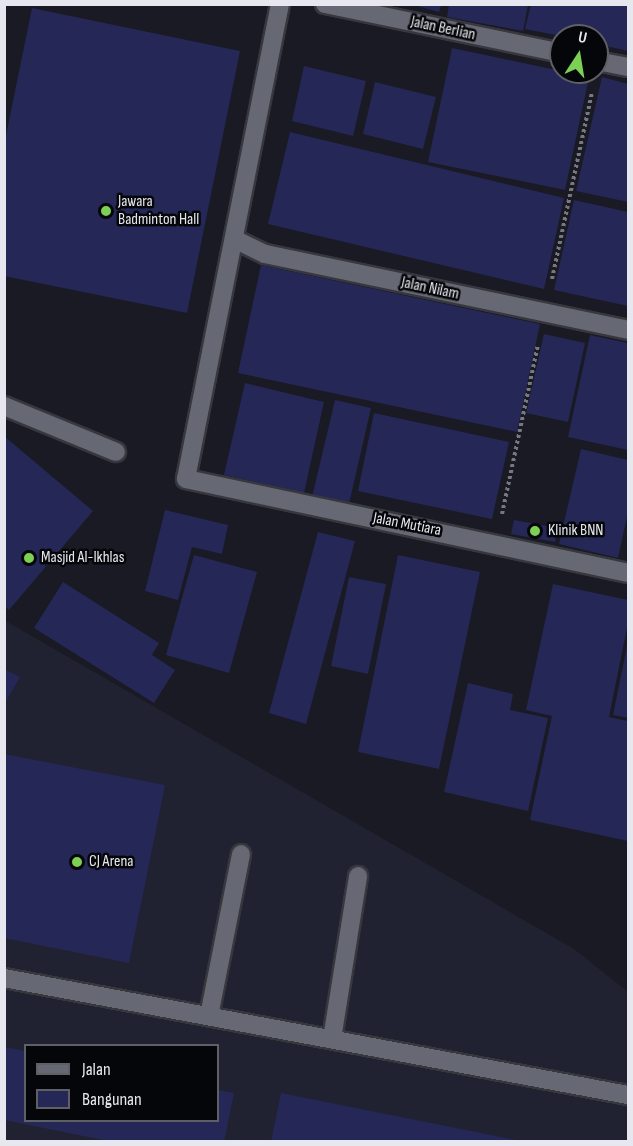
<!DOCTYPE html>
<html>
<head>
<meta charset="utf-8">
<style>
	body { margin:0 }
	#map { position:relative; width:633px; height:1146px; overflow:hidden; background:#191a23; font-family:"Sofia Sans Condensed",sans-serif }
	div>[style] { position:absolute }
	.built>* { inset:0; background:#202231 }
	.building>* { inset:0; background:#252756 }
	.path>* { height:4px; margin-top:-2px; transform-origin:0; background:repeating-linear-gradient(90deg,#777880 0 3px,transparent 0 6px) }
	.roads { filter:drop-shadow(2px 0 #37373e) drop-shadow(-2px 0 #37373e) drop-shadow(0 2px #37373e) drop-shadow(0 -2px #37373e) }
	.lane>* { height:18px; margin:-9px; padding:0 9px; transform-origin:9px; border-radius:9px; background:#666874 }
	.street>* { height:18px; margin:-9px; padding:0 9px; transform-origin:9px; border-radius:9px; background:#666874 }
	.dots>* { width:16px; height:16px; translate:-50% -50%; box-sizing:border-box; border:3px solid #050609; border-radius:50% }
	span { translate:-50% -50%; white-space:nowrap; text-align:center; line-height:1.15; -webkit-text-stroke:5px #050609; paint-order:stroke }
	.street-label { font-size:16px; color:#e7e8ef }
	.poi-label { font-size:16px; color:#e7e8ef }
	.left { translate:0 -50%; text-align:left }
	.frame { position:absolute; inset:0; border:6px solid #e7e8ef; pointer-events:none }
	.legend { position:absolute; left:24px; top:1044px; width:195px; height:78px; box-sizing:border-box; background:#050609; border:2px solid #5f6065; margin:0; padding:8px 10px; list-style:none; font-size:18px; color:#e7e8ef }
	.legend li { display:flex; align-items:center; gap:12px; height:30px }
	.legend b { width:30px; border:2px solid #5f6065 }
	.north { position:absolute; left:549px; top:24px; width:60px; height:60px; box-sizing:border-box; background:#050609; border:2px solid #5f6065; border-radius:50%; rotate:12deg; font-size:16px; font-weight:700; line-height:24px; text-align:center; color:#e7e8ef }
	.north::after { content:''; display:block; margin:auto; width:21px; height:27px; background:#7cd155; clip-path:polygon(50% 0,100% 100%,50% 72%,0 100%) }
</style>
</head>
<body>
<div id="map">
	<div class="built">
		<i style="clip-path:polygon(evenodd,4px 620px,574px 949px,628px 992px,628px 1141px,5px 1141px,4px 620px,26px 1046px,218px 1046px,218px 1120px,26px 1120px,26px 1046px)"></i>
	</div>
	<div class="building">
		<i style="clip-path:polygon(531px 4px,628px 4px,628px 51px,597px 44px,597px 36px,561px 36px,525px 29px)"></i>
		<i style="clip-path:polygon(414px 5px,441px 5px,439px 12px)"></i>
		<i style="clip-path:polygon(449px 5px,528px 5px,523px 31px,447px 17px)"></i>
		<i style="clip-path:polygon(32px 8px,240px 51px,187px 313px,4px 276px,4px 145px)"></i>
		<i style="clip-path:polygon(452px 48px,589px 77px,565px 190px,428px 162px)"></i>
		<i style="clip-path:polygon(304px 66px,366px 81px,353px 136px,292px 121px)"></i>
		<i style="clip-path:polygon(602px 77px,628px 84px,628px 202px,576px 191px)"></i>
		<i style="clip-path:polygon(375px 82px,436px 97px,423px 149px,363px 134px)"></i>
		<i style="clip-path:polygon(290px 132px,564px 198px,544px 289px,268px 224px)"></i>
		<i style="clip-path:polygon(574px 200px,628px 212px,628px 306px,554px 290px)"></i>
		<i style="clip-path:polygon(261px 265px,540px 324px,517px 432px,238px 373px)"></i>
		<i style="clip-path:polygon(544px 334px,585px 343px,568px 422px,526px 413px)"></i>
		<i style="clip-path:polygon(590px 335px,628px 343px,628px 450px,568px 437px)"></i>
		<i style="clip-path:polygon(245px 383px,324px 402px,304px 493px,224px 475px)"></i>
		<i style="clip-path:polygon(335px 400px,371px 408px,349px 504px,312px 497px)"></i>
		<i style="clip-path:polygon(374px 413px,509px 442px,492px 519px,358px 491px)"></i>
		<i style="clip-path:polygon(4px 436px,93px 511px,9px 610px,4px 606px)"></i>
		<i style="clip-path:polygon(581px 449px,628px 460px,628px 512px,618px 558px,559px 544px)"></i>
		<i style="clip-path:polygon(165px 510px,228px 525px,222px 554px,192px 547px,178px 600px,145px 591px)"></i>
		<i style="clip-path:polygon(514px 520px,558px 528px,555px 542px,511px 534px)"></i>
		<i style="clip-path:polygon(318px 532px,355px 541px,306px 724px,269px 713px)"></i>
		<i style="clip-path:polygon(194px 555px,257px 572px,229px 673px,166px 655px)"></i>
		<i style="clip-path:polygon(398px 555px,480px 572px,439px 769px,358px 752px)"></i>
		<i style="clip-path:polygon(349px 577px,386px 584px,368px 674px,331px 666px)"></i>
		<i style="clip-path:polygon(63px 582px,159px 643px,152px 655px,175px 670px,154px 703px,34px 628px)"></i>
		<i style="clip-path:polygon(553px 584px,628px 600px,628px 623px,609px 717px,628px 721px,628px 841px,530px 820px,552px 716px,526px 710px)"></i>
		<i style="clip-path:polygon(627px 646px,628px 646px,628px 718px,613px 715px)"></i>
		<i style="clip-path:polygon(4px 669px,20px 677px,4px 705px)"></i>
		<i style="clip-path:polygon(468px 683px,513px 694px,510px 710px,548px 718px,528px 811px,444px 792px)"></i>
		<i style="clip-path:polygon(4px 754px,165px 785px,129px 963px,4px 938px)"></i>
		<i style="clip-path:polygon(4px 1047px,26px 1051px,26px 1120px,218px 1120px,218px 1090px,234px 1093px,224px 1142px,113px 1142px,4px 1120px)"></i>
		<i style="clip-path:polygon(281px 1093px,516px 1140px,516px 1142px,271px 1142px)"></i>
	</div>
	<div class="path">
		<i style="left:552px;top:279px;width:190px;rotate:-77.9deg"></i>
		<i style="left:502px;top:514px;width:173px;rotate:-78deg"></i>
	</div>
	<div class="roads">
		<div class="lane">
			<i style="left:4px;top:406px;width:121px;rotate:22.3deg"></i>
			<i style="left:209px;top:1016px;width:165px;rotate:-78.8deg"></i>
			<i style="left:332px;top:1039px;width:165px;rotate:-80.9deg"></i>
		</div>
		<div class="street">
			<i style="left:280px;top:4px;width:484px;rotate:101.2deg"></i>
			<i style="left:186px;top:479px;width:452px;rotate:12deg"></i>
			<i style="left:325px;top:4px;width:241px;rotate:11.7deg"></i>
			<i style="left:597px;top:61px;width:32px;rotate:11deg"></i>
			<i style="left:234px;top:239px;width:34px;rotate:26deg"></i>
			<i style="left:265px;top:254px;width:371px;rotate:11.8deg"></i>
			<i style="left:4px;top:978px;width:635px;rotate:10.62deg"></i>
		</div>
	</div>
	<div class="dots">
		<i style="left:106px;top:211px;background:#7cd155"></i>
		<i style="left:535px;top:531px;background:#7cd155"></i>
		<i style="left:29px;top:558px;background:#7cd155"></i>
		<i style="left:77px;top:862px;background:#7cd155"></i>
	</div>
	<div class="street-label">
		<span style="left:443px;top:29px;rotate:12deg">Jalan Berlian</span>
		<span style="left:430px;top:289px;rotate:12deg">Jalan Nilam</span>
		<span style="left:407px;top:525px;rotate:11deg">Jalan Mutiara</span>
	</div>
	<div class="poi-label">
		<span class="left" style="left:118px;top:211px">Jawara<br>Badminton Hall</span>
		<span class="left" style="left:548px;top:531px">Klinik BNN</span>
		<span class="left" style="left:41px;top:558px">Masjid Al-Ikhlas</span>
		<span class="left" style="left:89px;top:862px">CJ Arena</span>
	</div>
	<div class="frame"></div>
	<ul class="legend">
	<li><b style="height:8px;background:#666874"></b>Jalan</li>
	<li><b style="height:16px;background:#252756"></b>Bangunan</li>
	</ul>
	<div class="north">U</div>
</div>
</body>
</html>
